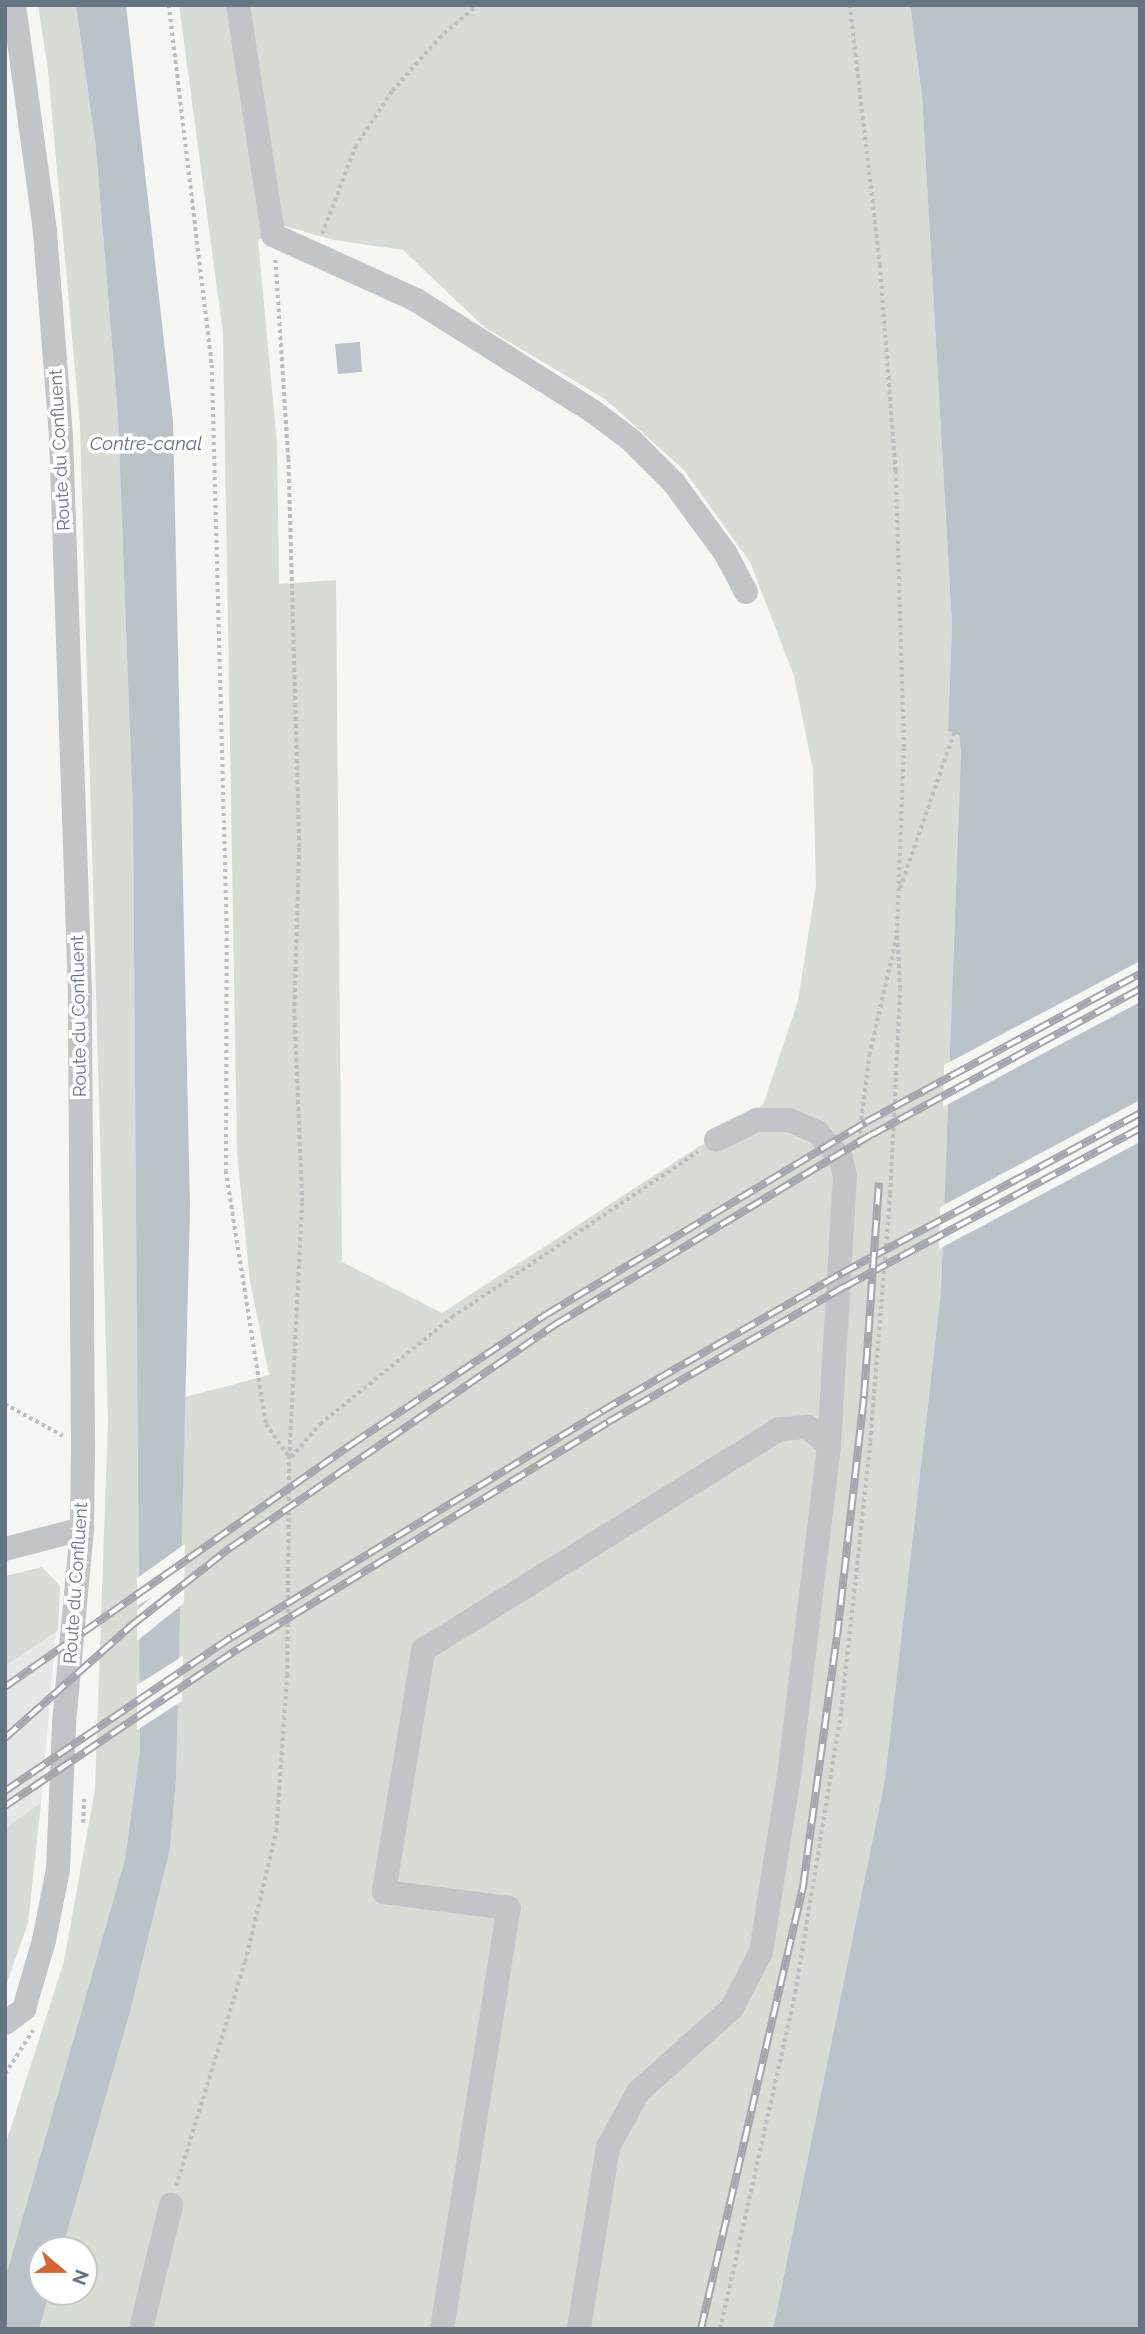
<!DOCTYPE html>
<html>
<head>
<meta charset="utf-8">
<style>
	body { margin:0 }
	#map { position:relative; width:1145px; height:2334px; overflow:hidden; background:#f6f6f3; font-family:Raleway,sans-serif }
	div>[style] { position:absolute }
	.built>* { inset:0; background:#e6e8e6 }
	.green>* { inset:0; background:#d7ddd4 }
	.water>* { inset:0; background:#bac3c8 }
	.pier>* { inset:0; background:#f6f6f3 }
	.path>* { height:3.5px; margin-top:-1.75px; transform-origin:0; background:repeating-linear-gradient(90deg,#bbbdbf 0 3.5px,transparent 0 7px) }
	.minor>* { height:24px; margin:-12px; padding:0 12px; transform-origin:12px; border-radius:12px; background:#c1c5c8 }
	.rail>* { height:8px; margin-top:-4px; transform-origin:0; background:repeating-linear-gradient(90deg,#fff 0 16px,#a3a7ad 0 32px); box-sizing:border-box; border-block:2px solid #a3a7ad }
	span { translate:-50% -50%; white-space:nowrap; text-align:center; line-height:1.15; -webkit-text-stroke:7px #fff; paint-order:stroke }
	.street-label { font-size:18px; color:#677482 }
	.water-label { font-size:19px; color:#63757f; font-style:italic }
	.frame { position:absolute; inset:0; border:7px solid #677482; pointer-events:none }
	.north { position:absolute; left:28px; top:2236px; width:70px; height:70px; box-sizing:border-box; background:#fff; border:2px solid #c2c7cd; border-radius:50%; rotate:110deg; font-size:19px; font-weight:700; line-height:28px; text-align:center; color:#677482 }
	.north::after { content:''; display:block; margin:auto; width:24px; height:32px; background:#d66533; clip-path:polygon(50% 0,100% 100%,50% 72%,0 100%) }
</style>
</head>
<body>
<div id="map">
	<div class="built">
		<i style="clip-path:polygon(60px 1586px,41px 1803px,5px 1838px,5px 1601px)"></i>
	</div>
	<div class="green">
		<i style="clip-path:polygon(38px 5px,76px 5px,96px 149px,118px 418px,133px 814px,140px 1750px,125px 1859px,5px 2279px,5px 2146px,64px 1961px,95px 1789px,108px 1421px,80px 426px,48px 70px)"></i>
		<i style="clip-path:polygon(evenodd,179px 5px,910px 5px,922px 96px,952px 625px,948px 730px,959px 735px,961px 752px,941px 1291px,885px 1779px,773px 2329px,39px 2329px,50px 2292px,84px 2292px,84px 2250px,62px 2250px,130px 2012px,170px 1849px,176px 1780px,185px 1397px,269px 1375px,250px 1281px,237px 1152px,223px 333px,179px 5px,285px 226px,334px 240px,403px 250px,484px 327px,605px 399px,684px 470px,750px 562px,794px 676px,813px 770px,816px 885px,798px 1001px,763px 1105px,442px 1313px,342px 1262px,336px 580px,279px 584px,277px 443px,258px 240px,285px 226px)"></i>
		<i style="clip-path:polygon(42px 1567px,60px 1586px,58px 1630px,5px 1666px,5px 1576px)"></i>
		<i style="clip-path:polygon(41px 1803px,28px 1923px,5px 1988px,5px 1828px)"></i>
	</div>
	<div class="water">
		<i style="clip-path:polygon(76px 5px,126px 5px,173px 421px,190px 1207px,176px 1780px,170px 1849px,130px 2012px,62px 2250px,42px 2250px,42px 2292px,50px 2292px,39px 2329px,5px 2329px,5px 2279px,125px 1859px,140px 1750px,133px 814px,118px 418px,96px 149px)"></i>
		<i style="clip-path:polygon(910px 5px,1140px 5px,1140px 2329px,773px 2329px,885px 1779px,941px 1291px,961px 752px,959px 735px,948px 731px,952px 625px,922px 96px)"></i>
		<i style="clip-path:polygon(360px 342px,362px 372px,338px 374px,335px 344px)"></i>
	</div>
	<div class="pier">
		<i style="clip-path:polygon(1140px 961px,1140px 1002px,943px 1107px,944px 1065px)"></i>
		<i style="clip-path:polygon(1140px 1100px,1140px 1142px,939px 1249px,940px 1207px)"></i>
		<i style="clip-path:polygon(185px 1544px,184px 1603px,137px 1641px,137px 1610px,152px 1597px,137px 1606px,137px 1578px)"></i>
		<i style="clip-path:polygon(183px 1656px,182px 1701px,137px 1730px,137px 1685px)"></i>
	</div>
	<div class="path">
		<i style="left:169px;top:5px;width:363px;rotate:83.2deg"></i>
		<i style="left:212px;top:365px;width:566px;rotate:88.48deg"></i>
		<i style="left:227px;top:931px;width:240px;rotate:90.2deg"></i>
		<i style="left:226px;top:1171px;width:256px;rotate:81deg"></i>
		<i style="left:266px;top:1424px;width:39px;rotate:55deg"></i>
		<i style="left:850px;top:5px;width:262px;rotate:83.4deg"></i>
		<i style="left:880px;top:265px;width:207px;rotate:85.6deg"></i>
		<i style="left:896px;top:471px;width:277px;rotate:88.3deg"></i>
		<i style="left:904px;top:748px;width:188px;rotate:92.1deg"></i>
		<i style="left:897px;top:936px;width:121px;rotate:102.9deg"></i>
		<i style="left:870px;top:1054px;width:95px;rotate:97.3deg"></i>
		<i style="left:322px;top:234px;width:93px;rotate:-69.2deg"></i>
		<i style="left:355px;top:147px;width:67px;rotate:-56.5deg"></i>
		<i style="left:392px;top:91px;width:71px;rotate:-48.4deg"></i>
		<i style="left:439px;top:38px;width:50px;rotate:-41deg"></i>
		<i style="left:900px;top:888px;width:164px;rotate:-70.8deg"></i>
		<i style="left:5px;top:1404px;width:66px;rotate:28.9deg"></i>
		<i style="left:291px;top:1457px;width:44px;rotate:-48.7deg"></i>
		<i style="left:320px;top:1424px;width:170px;rotate:-39deg"></i>
		<i style="left:452px;top:1317px;width:296px;rotate:-33.9deg"></i>
		<i style="left:83px;top:1823px;width:24px;rotate:-88deg"></i>
		<i style="left:5px;top:2074px;width:52px;rotate:-57.5deg"></i>
		<i style="left:176px;top:2186px;width:234px;rotate:-72.9deg"></i>
		<i style="left:245px;top:1962px;width:134px;rotate:-76.6deg"></i>
		<i style="left:276px;top:1832px;width:156px;rotate:-86deg"></i>
		<i style="left:287px;top:1676px;width:218px;rotate:-89.5deg"></i>
		<i style="left:289px;top:1458px;width:256px;rotate:-87.1deg"></i>
		<i style="left:302px;top:1202px;width:189px;rotate:-92.4deg"></i>
		<i style="left:294px;top:1013px;width:166px;rotate:-88.3deg"></i>
		<i style="left:299px;top:847px;width:388px;rotate:-91.6deg"></i>
		<i style="left:288px;top:459px;width:200px;rotate:-93.7deg"></i>
		<i style="left:720px;top:2329px;width:344px;rotate:-77.4deg"></i>
		<i style="left:795px;top:1993px;width:286px;rotate:-80.7deg"></i>
		<i style="left:841px;top:1711px;width:271px;rotate:-83.8deg"></i>
		<i style="left:870px;top:1442px;width:249px;rotate:-85.4deg"></i>
		<i style="left:890px;top:1194px;width:205px;rotate:-87.2deg"></i>
		<i style="left:900px;top:989px;width:53px;rotate:-93.2deg"></i>
	</div>
	<div class="minor">
		<i style="left:238px;top:5px;width:233px;rotate:81.3deg"></i>
		<i style="left:273px;top:235px;width:157px;rotate:24.4deg"></i>
		<i style="left:416px;top:300px;width:210px;rotate:32.2deg"></i>
		<i style="left:594px;top:412px;width:46px;rotate:37.1deg"></i>
		<i style="left:631px;top:440px;width:61px;rotate:45deg"></i>
		<i style="left:674px;top:483px;width:88px;rotate:53.8deg"></i>
		<i style="left:726px;top:554px;width:43px;rotate:62.2deg"></i>
		<i style="left:716px;top:1140px;width:46px;rotate:-26deg"></i>
		<i style="left:757px;top:1120px;width:32px"></i>
		<i style="left:789px;top:1120px;width:30px;rotate:23deg"></i>
		<i style="left:817px;top:1132px;width:36px;rotate:48deg"></i>
		<i style="left:841px;top:1159px;width:17px;rotate:77deg"></i>
		<i style="left:845px;top:1176px;width:270px;rotate:93.4deg"></i>
		<i style="left:5px;top:1549px;width:80px;rotate:-14.6deg"></i>
		<i style="left:5px;top:2023px;width:24px;rotate:-36deg"></i>
		<i style="left:24px;top:2009px;width:72px;rotate:-73.8deg"></i>
		<i style="left:44px;top:1940px;width:72px;rotate:-78.8deg"></i>
		<i style="left:58px;top:1869px;width:146px;rotate:-87.6deg"></i>
		<i style="left:64px;top:1723px;width:195px;rotate:-84.7deg"></i>
		<i style="left:82px;top:1529px;width:81px;rotate:-89.3deg"></i>
		<i style="left:83px;top:1448px;width:456px;rotate:-90.4deg"></i>
		<i style="left:80px;top:992px;width:556px;rotate:-91.96deg"></i>
		<i style="left:61px;top:436px;width:206px;rotate:-94.5deg"></i>
		<i style="left:45px;top:231px;width:228px;rotate:-97.8deg"></i>
		<i style="left:141px;top:2329px;width:128px;rotate:-76.4deg"></i>
		<i style="left:442px;top:2329px;width:426px;rotate:-81deg"></i>
		<i style="left:509px;top:1908px;width:126px;rotate:-172.7deg"></i>
		<i style="left:384px;top:1892px;width:245px;rotate:-80.8deg"></i>
		<i style="left:423px;top:1650px;width:419px;rotate:-31.8deg"></i>
		<i style="left:779px;top:1429px;width:29px;rotate:-4deg"></i>
		<i style="left:808px;top:1427px;width:28px;rotate:42deg"></i>
		<i style="left:829px;top:1446px;width:325px;rotate:96.9deg"></i>
		<i style="left:790px;top:1769px;width:185px;rotate:99deg"></i>
		<i style="left:761px;top:1952px;width:63px;rotate:117.4deg"></i>
		<i style="left:732px;top:2008px;width:126px;rotate:138.2deg"></i>
		<i style="left:638px;top:2092px;width:63px;rotate:118.6deg"></i>
		<i style="left:608px;top:2147px;width:184px;rotate:99.1deg"></i>
	</div>
	<div class="rail">
		<i style="left:5px;top:1687px;width:424px;rotate:-35deg"></i>
		<i style="left:352px;top:1444px;width:234px;rotate:-33.7deg"></i>
		<i style="left:547px;top:1314px;width:372px;rotate:-31deg"></i>
		<i style="left:866px;top:1122px;width:311px;rotate:-28.4deg"></i>
		<i style="left:5px;top:1738px;width:170px;rotate:-41.7deg"></i>
		<i style="left:132px;top:1625px;width:125px;rotate:-38.2deg"></i>
		<i style="left:230px;top:1548px;width:396px;rotate:-34.5deg"></i>
		<i style="left:556px;top:1324px;width:367px;rotate:-31deg"></i>
		<i style="left:871px;top:1135px;width:306px;rotate:-28.5deg"></i>
		<i style="left:5px;top:1791px;width:274px;rotate:-34.2deg"></i>
		<i style="left:232px;top:1637px;width:434px;rotate:-31.4deg"></i>
		<i style="left:602px;top:1411px;width:277px;rotate:-29.9deg"></i>
		<i style="left:842px;top:1273px;width:338px;rotate:-28.2deg"></i>
		<i style="left:5px;top:1806px;width:281px;rotate:-34deg"></i>
		<i style="left:238px;top:1649px;width:434px;rotate:-31.5deg"></i>
		<i style="left:608px;top:1422px;width:272px;rotate:-29.8deg"></i>
		<i style="left:844px;top:1287px;width:336px;rotate:-28.2deg"></i>
		<i style="left:701px;top:2329px;width:454px;rotate:-77deg"></i>
		<i style="left:803px;top:1887px;width:252px;rotate:-82.3deg"></i>
		<i style="left:837px;top:1637px;width:243px;rotate:-83.6deg"></i>
		<i style="left:864px;top:1396px;width:214px;rotate:-86deg"></i>
	</div>
	<div class="street-label">
		<span style="left:60px;top:450px;rotate:-93deg">Route du Confluent</span>
		<span style="left:79px;top:1016px;rotate:-91deg">Route du Confluent</span>
		<span style="left:76px;top:1583px;rotate:-86deg">Route du Confluent</span>
	</div>
	<div class="water-label">
		<span style="left:146px;top:444px">Contre-canal</span>
	</div>
	<div class="frame"></div>
	<div class="north">N</div>
</div>
</body>
</html>
